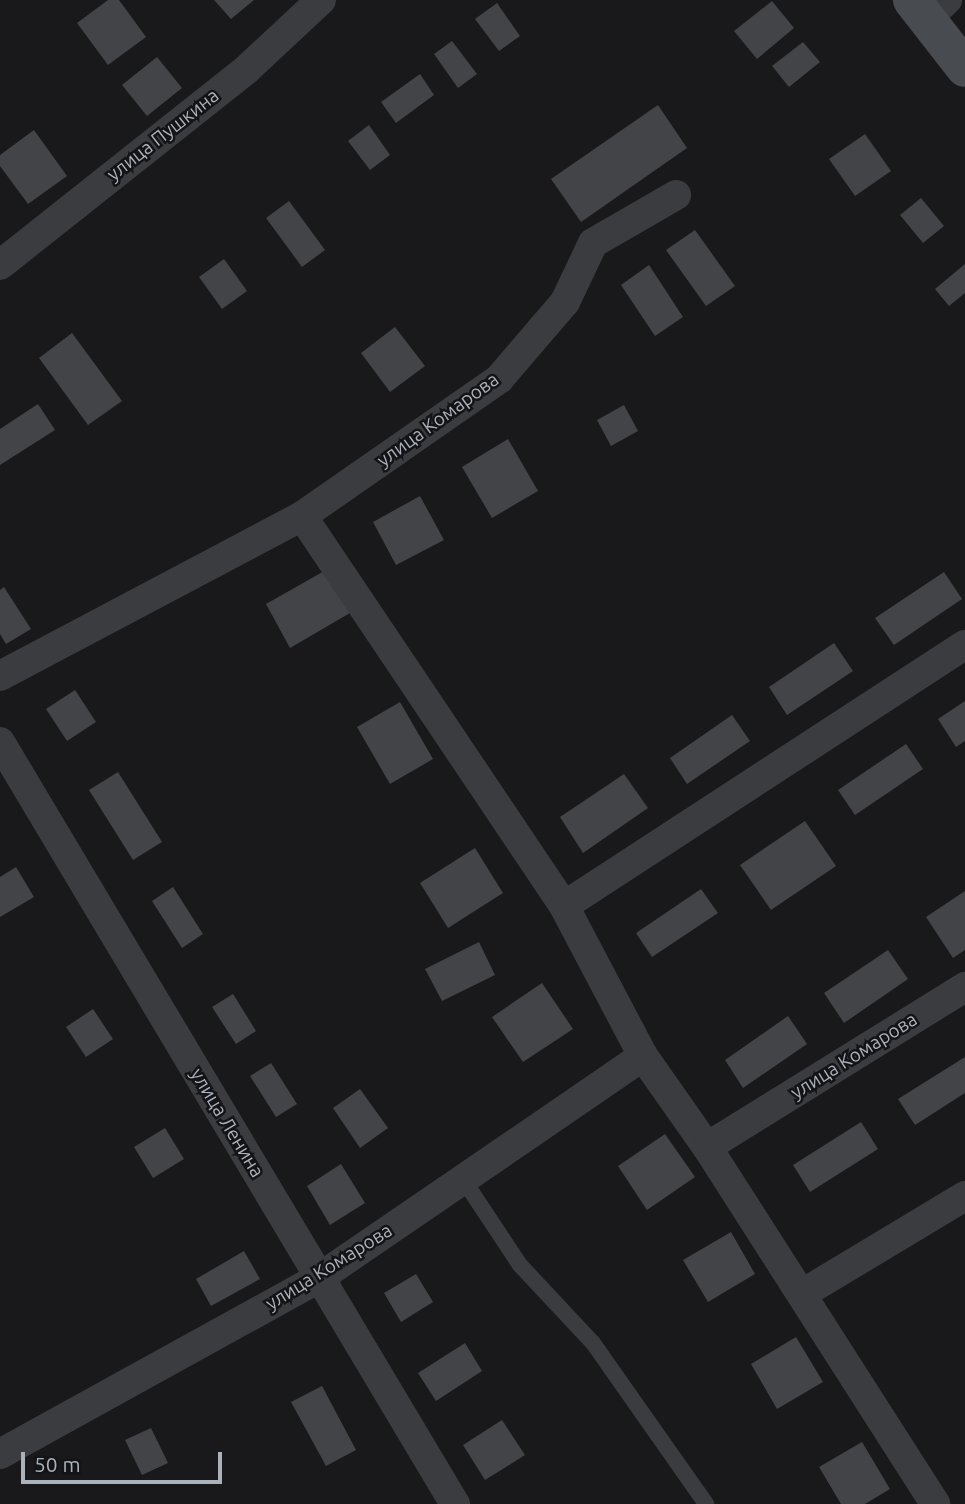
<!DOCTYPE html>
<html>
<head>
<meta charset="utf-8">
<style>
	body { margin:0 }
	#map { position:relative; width:965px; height:1504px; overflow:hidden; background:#19191b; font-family:Ubuntu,sans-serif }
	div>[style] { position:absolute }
	.building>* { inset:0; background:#434448 }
	.service>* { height:16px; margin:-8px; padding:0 8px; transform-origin:8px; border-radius:8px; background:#3a3c40 }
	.minor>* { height:30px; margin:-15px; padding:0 15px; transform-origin:15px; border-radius:15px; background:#3a3c40 }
	.secondary>* { height:38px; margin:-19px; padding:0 19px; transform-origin:19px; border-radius:19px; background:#484b50 }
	span { translate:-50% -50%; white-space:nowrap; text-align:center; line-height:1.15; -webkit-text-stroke:5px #141416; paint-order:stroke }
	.street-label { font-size:19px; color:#abb2bb }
	.scale { position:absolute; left:21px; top:1452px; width:201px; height:32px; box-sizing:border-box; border:4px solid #abb2bb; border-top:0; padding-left:9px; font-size:21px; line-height:24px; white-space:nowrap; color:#abb2bb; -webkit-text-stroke:5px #141416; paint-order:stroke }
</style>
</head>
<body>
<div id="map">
	<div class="building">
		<i style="clip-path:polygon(108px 0,119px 0,146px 37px,108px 65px,77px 23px)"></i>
		<i style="clip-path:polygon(214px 0,254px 0,231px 19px)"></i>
		<i style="clip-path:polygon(772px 1px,794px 28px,757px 59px,734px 31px)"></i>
		<i style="clip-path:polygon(497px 3px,520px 36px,499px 51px,475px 19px)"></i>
		<i style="clip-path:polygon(452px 41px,477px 74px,458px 88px,434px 54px)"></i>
		<i style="clip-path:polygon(803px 42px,820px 62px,789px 87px,772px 66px)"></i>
		<i style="clip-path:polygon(157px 57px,182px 88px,147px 116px,122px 85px)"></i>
		<i style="clip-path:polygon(420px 74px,434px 95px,396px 123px,381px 102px)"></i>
		<i style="clip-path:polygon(658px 105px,687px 148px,581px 222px,551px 179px)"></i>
		<i style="clip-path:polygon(369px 125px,390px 155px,370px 170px,348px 141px)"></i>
		<i style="clip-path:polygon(34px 130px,67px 176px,28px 204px,0 166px,0 155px)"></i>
		<i style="clip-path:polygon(865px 134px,891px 171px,855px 196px,829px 159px)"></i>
		<i style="clip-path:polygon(921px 198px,944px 226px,923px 243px,900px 215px)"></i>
		<i style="clip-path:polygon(289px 201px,325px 250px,302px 267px,266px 218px)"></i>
		<i style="clip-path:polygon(695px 230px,735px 286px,706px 306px,666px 250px)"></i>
		<i style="clip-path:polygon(224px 259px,247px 291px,222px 309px,199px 277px)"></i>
		<i style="clip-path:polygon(965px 264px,965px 293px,949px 306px,935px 289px)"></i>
		<i style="clip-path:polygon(649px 265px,683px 317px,655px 336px,621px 285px)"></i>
		<i style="clip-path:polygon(395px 327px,425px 366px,390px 392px,361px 353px)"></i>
		<i style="clip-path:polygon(72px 333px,122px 401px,88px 425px,39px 358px)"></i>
		<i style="clip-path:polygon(38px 404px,55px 430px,0 465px,0 429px)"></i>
		<i style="clip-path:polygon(624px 405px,638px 431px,611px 446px,597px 420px)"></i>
		<i style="clip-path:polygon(508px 439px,538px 491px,492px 518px,462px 467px)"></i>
		<i style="clip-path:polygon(420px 496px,444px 540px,396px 565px,373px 522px)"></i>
		<i style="clip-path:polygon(326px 570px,350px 613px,290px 648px,266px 604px)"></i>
		<i style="clip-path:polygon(944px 572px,962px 599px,894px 645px,875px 618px)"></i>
		<i style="clip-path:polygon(4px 587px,31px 629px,6px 644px,0 634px,0 590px)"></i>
		<i style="clip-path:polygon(834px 643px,853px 671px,787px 715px,769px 687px)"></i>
		<i style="clip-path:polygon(75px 690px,96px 722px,67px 741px,46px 709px)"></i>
		<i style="clip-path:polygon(965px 701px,965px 741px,956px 747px,938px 719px)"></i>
		<i style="clip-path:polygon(400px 702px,433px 759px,390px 784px,357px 727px)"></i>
		<i style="clip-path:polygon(732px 715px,750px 741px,687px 784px,670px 758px)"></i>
		<i style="clip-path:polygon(906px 744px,923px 769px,855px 815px,838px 790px)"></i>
		<i style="clip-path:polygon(118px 772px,162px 842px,133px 860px,89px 790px)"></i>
		<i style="clip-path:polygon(624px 774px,648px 808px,583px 853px,560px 817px)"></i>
		<i style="clip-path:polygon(805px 821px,836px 866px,771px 910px,740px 865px)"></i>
		<i style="clip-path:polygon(475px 848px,503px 893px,448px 928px,420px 883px)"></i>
		<i style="clip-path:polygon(16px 867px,34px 897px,0 917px,0 877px)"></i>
		<i style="clip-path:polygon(173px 887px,203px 934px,182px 948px,152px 901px)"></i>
		<i style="clip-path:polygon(701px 889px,718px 913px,652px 957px,636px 933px)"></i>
		<i style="clip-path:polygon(965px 891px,965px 950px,953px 958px,926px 917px)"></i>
		<i style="clip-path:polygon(479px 942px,495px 975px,442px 1001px,425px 969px)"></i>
		<i style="clip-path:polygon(888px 950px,908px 979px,844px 1023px,824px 993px)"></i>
		<i style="clip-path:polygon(542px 983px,573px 1029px,523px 1062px,492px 1017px)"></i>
		<i style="clip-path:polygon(233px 994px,256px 1031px,236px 1044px,212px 1007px)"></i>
		<i style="clip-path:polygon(93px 1009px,113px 1039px,86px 1057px,66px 1027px)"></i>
		<i style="clip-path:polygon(788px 1016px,807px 1044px,743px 1088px,725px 1060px)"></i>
		<i style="clip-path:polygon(965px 1057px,965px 1093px,915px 1125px,898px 1099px)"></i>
		<i style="clip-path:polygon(271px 1063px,297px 1104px,276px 1117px,250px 1076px)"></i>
		<i style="clip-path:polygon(360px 1089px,388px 1128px,360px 1148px,333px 1108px)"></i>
		<i style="clip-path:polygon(861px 1122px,878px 1149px,810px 1192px,793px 1165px)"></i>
		<i style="clip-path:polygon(165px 1128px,184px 1159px,153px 1178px,134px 1147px)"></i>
		<i style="clip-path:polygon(665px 1134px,695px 1177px,647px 1210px,618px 1166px)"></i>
		<i style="clip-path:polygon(341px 1164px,365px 1203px,330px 1225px,307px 1186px)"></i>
		<i style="clip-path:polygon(731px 1232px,755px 1274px,708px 1302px,683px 1260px)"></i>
		<i style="clip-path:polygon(244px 1251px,260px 1279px,211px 1306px,196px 1279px)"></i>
		<i style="clip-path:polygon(416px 1274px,433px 1302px,401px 1322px,384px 1293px)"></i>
		<i style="clip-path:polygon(796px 1337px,823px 1382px,777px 1409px,751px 1364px)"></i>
		<i style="clip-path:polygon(465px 1343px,482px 1371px,436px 1401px,418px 1373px)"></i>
		<i style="clip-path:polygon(322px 1386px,356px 1450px,326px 1466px,291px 1402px)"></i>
		<i style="clip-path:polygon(502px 1420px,525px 1455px,485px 1480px,463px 1445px)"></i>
		<i style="clip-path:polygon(151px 1428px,168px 1463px,142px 1475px,125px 1440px)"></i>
		<i style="clip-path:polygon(862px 1442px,890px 1489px,865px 1504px,841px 1504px,819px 1467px)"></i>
	</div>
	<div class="service">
		<i style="left:463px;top:1179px;width:103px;rotate:56.5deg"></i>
		<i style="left:520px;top:1265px;width:107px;rotate:46.9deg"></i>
		<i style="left:593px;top:1343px;width:197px;rotate:54.9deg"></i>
	</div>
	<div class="minor">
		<i style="left:927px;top:19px;width:28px;rotate:-44deg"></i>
		<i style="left:0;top:265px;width:315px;rotate:-38.4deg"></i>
		<i style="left:247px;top:69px;width:101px;rotate:-43deg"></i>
		<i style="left:302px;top:516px;width:470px;rotate:56.1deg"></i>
		<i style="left:564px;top:906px;width:170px;rotate:62.2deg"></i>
		<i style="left:643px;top:1056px;width:111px;rotate:54.9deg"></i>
		<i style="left:707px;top:1147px;width:424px;rotate:57.4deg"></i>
		<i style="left:0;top:676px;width:342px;rotate:-27.9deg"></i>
		<i style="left:302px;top:516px;width:240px;rotate:-34.8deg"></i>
		<i style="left:499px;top:379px;width:101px;rotate:-49.4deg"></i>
		<i style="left:565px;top:302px;width:65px;rotate:-64.6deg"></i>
		<i style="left:593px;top:243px;width:96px;rotate:-30deg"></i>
		<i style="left:0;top:742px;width:888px;rotate:59.16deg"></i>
		<i style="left:564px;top:906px;width:478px;rotate:-33.1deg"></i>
		<i style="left:707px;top:1147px;width:304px;rotate:-31.8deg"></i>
		<i style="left:802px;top:1294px;width:190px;rotate:-31deg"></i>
		<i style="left:0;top:1454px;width:364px;rotate:-28.9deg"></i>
		<i style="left:319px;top:1278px;width:393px;rotate:-34.4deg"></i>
	</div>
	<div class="secondary">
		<i style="left:912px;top:0;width:86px;rotate:52.1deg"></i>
	</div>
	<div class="street-label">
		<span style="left:163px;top:135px;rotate:-38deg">улица Пушкина</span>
		<span style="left:438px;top:420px;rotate:-36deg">улица Комарова</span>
		<span style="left:854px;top:1056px;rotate:-32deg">улица Комарова</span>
		<span style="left:227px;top:1123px;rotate:59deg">улица Ленина</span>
		<span style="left:329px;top:1267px;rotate:-32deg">улица Комарова</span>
	</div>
	<div class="scale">50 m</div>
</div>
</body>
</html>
